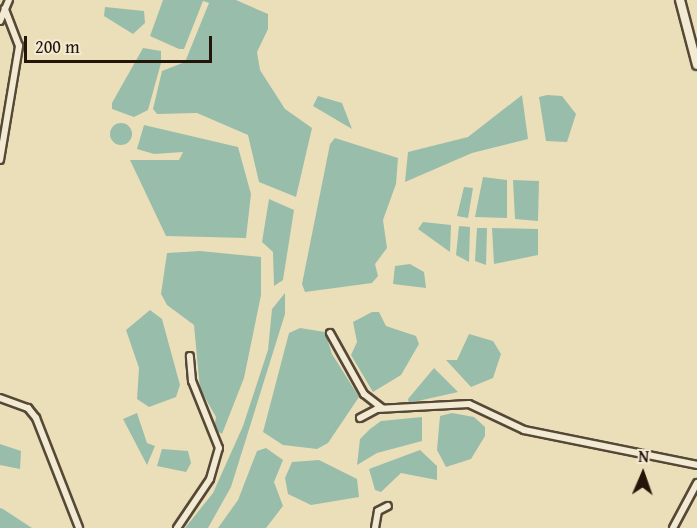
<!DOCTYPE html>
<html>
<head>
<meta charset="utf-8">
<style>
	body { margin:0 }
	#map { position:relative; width:697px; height:528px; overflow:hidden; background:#ebdfba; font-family:"Gentium Book Plus",serif }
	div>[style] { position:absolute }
	.water>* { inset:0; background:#99bdab }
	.round { border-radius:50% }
	.roads { filter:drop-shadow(2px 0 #564836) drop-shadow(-2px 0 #564836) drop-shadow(0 2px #564836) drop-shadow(0 -2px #564836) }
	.minor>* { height:6px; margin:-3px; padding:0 3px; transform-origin:3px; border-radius:3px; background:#f2ead2 }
	.tertiary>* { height:8px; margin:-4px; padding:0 4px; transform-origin:4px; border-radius:4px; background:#f2ead2 }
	span { translate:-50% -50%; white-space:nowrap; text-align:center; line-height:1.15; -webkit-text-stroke:4.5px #f2ead2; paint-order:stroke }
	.north { position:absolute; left:613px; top:444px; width:60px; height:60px; -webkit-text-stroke:4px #f2ead2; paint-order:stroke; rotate:2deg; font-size:16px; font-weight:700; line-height:24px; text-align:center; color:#24150a }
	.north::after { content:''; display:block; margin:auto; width:21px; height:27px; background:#24150a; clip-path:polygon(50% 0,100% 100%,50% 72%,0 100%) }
	.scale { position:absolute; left:24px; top:36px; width:188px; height:27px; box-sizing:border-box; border:3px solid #24150a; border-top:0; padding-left:8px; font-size:18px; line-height:21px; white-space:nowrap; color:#24150a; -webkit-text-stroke:4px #f2ead2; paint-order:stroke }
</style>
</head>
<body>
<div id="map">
	<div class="water">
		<i style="clip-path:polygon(163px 0,236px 0,268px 14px,268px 29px,257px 52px,260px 70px,285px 109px,312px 128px,296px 197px,259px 182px,248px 135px,197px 113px,157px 114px,153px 109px,162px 71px,185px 62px,209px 3px,203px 1px,184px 49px,179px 49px,150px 36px)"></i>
		<i style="clip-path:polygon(105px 7px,144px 11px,145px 23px,133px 34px,104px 16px)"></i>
		<i style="clip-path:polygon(143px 48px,161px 51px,161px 63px,148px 110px,134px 117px,112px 109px,112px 103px)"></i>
		<i style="clip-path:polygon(522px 95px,528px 139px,472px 153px,405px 182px,408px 152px,468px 137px)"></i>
		<i style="clip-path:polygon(547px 95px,562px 96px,576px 114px,567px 142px,546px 141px,539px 97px)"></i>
		<i style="clip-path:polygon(318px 96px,342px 103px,352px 129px,313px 106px)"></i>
		<i class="round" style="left:110px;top:123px;width:22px;height:22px"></i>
		<i style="clip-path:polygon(144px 125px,238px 147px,251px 194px,246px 238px,166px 236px,130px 160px,179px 160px,183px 152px,154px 154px,137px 149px)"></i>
		<i style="clip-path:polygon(335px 138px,398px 158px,396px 184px,383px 220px,387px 248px,375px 264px,378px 276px,372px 283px,305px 292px,302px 284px,330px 144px)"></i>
		<i style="clip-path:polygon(483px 177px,507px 180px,507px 218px,475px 217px)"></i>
		<i style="clip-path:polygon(513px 180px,539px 181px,538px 221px,515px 219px)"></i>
		<i style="clip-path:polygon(464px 187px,473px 188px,468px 218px,457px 216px)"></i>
		<i style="clip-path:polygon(269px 199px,294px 210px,283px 280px,274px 286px,273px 252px,262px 242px)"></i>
		<i style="clip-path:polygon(423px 222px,451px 225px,450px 252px,418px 229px)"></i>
		<i style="clip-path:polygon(459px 226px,470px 227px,469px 262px,456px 255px)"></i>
		<i style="clip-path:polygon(477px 228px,487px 228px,486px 265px,475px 261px)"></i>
		<i style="clip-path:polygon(492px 228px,538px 229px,538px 255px,494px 264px)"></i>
		<i style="clip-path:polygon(200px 251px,261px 257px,261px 295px,244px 378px,222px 434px,214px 429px,216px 417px,200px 389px,194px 325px,167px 305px,161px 294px,167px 253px)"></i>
		<i style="clip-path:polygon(410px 264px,424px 272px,426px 288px,393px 284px,395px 266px)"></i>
		<i style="clip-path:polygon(285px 293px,285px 314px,231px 487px,208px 528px,185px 528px,213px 493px,243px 426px,268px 350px,272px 309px)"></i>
		<i style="clip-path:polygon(150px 310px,162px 319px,180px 385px,176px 397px,149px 407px,137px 399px,139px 368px,126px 330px)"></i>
		<i style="clip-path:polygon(372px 312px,379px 312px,386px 326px,416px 336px,419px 344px,401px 375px,373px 392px,351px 355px,357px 342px,353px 322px)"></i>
		<i style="clip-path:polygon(300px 328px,325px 332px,332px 354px,359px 397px,328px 443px,317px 449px,283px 445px,263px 432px,289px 333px)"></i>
		<i style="clip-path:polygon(469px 334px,493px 341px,501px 354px,493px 378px,471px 387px,446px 360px,457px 360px)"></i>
		<i style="clip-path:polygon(434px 368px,458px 392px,409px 403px,408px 399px)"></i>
		<i style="clip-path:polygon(137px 413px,147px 443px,155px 446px,147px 465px,123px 419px)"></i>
		<i style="clip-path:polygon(452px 413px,474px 417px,485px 427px,485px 436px,471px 459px,446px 467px,437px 450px,440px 416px)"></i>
		<i style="clip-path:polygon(422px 417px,422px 441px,377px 453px,357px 465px,360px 439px,370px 429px,381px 421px)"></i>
		<i style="clip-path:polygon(0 444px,21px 451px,20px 469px,0 465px)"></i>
		<i style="clip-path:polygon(266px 448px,283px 460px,274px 482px,283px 506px,266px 528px,218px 528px,238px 500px,257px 451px)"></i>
		<i style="clip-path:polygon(162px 449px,188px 451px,191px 463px,186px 472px,157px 466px)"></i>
		<i style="clip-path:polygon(420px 450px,437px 466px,437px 480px,401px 473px,381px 492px,375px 490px,369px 469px)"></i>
		<i style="clip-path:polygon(319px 460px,357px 479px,359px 497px,311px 505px,288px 494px,285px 478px,292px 462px)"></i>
		<i style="clip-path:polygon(0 508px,3px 509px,32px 528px,0 528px)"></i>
	</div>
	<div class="roads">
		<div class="minor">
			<i style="left:0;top:21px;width:23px;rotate:-67deg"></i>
			<i style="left:0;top:160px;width:116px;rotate:-80.5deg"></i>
			<i style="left:19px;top:46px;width:40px;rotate:-111deg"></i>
			<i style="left:330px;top:333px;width:70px;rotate:60.9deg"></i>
			<i style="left:364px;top:394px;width:23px;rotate:38deg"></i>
			<i style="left:0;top:398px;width:30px;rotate:20deg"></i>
			<i style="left:28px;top:408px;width:13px;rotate:51deg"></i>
			<i style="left:36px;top:418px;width:118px;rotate:68.6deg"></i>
			<i style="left:360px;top:418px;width:19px;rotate:-28deg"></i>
			<i style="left:377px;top:409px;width:92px;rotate:-3.1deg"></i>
			<i style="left:469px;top:404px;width:61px;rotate:25.3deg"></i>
			<i style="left:524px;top:430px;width:177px;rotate:11.4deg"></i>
			<i style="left:177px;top:528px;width:59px;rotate:-56deg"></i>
			<i style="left:210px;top:479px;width:32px;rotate:-74deg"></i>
			<i style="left:219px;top:448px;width:72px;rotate:-111.9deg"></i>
			<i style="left:192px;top:381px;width:25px;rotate:-95deg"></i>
			<i style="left:375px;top:528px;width:17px;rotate:-80deg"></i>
			<i style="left:378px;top:511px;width:11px;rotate:-27deg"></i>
			<i style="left:673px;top:528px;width:51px;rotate:-61.9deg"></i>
		</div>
		<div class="tertiary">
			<i style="left:680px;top:0;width:67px;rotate:75.3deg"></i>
		</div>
	</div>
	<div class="north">N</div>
	<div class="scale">200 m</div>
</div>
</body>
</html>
